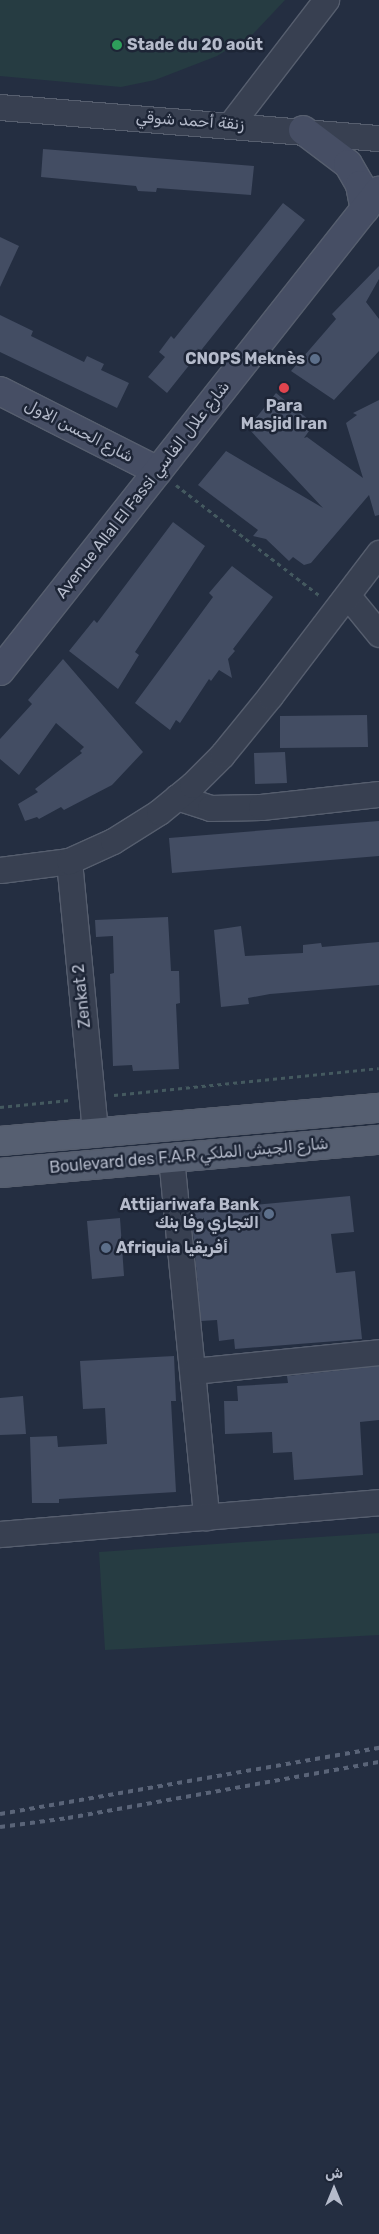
<!DOCTYPE html>
<html>
<head>
<meta charset="utf-8">
<style>
	body { margin:0 }
	#map { position:relative; width:379px; height:2234px; overflow:hidden; background:#242e41; font-family:Rubik,"Noto Naskh Arabic",sans-serif }
	div>[style] { position:absolute }
	.green>* { inset:0; background:#263c42 }
	.building>* { inset:0; background:#434d63 }
	.path>* { height:3px; margin-top:-1.5px; transform-origin:0; background:repeating-linear-gradient(90deg,#44595f 0 4px,transparent 0 8px) }
	.roads { filter:drop-shadow(1px 0 #565e6e) drop-shadow(-1px 0 #565e6e) drop-shadow(0 1px #565e6e) drop-shadow(0 -1px #565e6e) }
	.street>* { height:25px; margin:-12.5px; padding:0 12.5px; transform-origin:12.5px; border-radius:12.5px; background:#384051 }
	.secondary>* { height:28px; margin:-14px; padding:0 14px; transform-origin:14px; border-radius:14px; background:#464e64 }
	.primary>* { height:28px; margin:-14px; padding:0 14px; transform-origin:14px; border-radius:14px; background:#565f71 }
	.rail>* { height:4px; margin-top:-2px; transform-origin:0; background:repeating-linear-gradient(90deg,#5a6478 0 5px,transparent 0 10px) }
	.dots>* { width:14px; height:14px; translate:-50% -50%; box-sizing:border-box; border:2px solid #1d2536; border-radius:50% }
	span { translate:-50% -50%; white-space:nowrap; text-align:center; line-height:1.15; -webkit-text-stroke:5px #1d2536; paint-order:stroke }
	.poi-label { font-size:16px; color:#b5bbcb; font-weight:700 }
	.left { translate:0 -50%; text-align:left }
	.right { translate:-100% -50%; text-align:right }
	.street-label { font-size:16px; color:#b5bbcb }
	.north { position:absolute; left:309px; top:2164px; width:50px; height:50px; -webkit-text-stroke:4px #1d2536; paint-order:stroke; rotate:0deg; font-size:14px; font-weight:700; line-height:20px; text-align:center; color:#b5bbcb }
	.north::after { content:''; display:block; margin:auto; width:18px; height:22px; background:#b5bbcb; clip-path:polygon(50% 0,100% 100%,50% 72%,0 100%) }
</style>
</head>
<body>
<div id="map">
	<div class="green">
		<i style="clip-path:polygon(0 0,285px 0,253px 34px,217px 56px,155px 80px,121px 87px,0 76px)"></i>
		<i style="clip-path:polygon(379px 1533px,379px 1635px,105px 1650px,99px 1552px)"></i>
	</div>
	<div class="building">
		<i style="clip-path:polygon(43px 149px,254px 166px,251px 195px,157px 188px,156px 192px,138px 191px,136px 186px,41px 177px)"></i>
		<i style="clip-path:polygon(283px 203px,305px 220px,167px 393px,148px 377px,165px 357px,159px 352px,171px 336px,174px 339px)"></i>
		<i style="clip-path:polygon(0 237px,19px 246px,0 287px)"></i>
		<i style="clip-path:polygon(379px 266px,379px 279px,366px 302px,379px 319px,379px 351px,334px 400px,291px 371px,336px 319px,332px 314px)"></i>
		<i style="clip-path:polygon(0 315px,33px 331px,31px 336px,84px 362px,87px 356px,104px 364px,101px 370px,129px 383px,117px 408px,0 352px)"></i>
		<i style="clip-path:polygon(276px 393px,314px 424px,304px 438px,307px 437px,363px 478px,346px 423px,357px 415px,353px 413px,379px 400px,379px 515px,375px 516px,369px 495px,311px 563px,304px 565px,293px 557px,289px 561px,266px 539px,253px 536px,258px 530px,198px 485px,226px 451px,323px 508px,248px 428px)"></i>
		<i style="clip-path:polygon(173px 522px,205px 546px,135px 652px,139px 655px,118px 689px,69px 651px,94px 620px,97px 623px)"></i>
		<i style="clip-path:polygon(232px 566px,273px 597px,233px 649px,235px 651px,228px 659px,232px 678px,219px 670px,211px 681px,209px 679px,180px 723px,176px 720px,170px 730px,135px 703px,213px 597px,209px 593px)"></i>
		<i style="clip-path:polygon(63px 659px,143px 752px,112px 785px,64px 810px,61px 807px,39px 819px,37px 817px,25px 821px,18px 804px,38px 792px,35px 789px,82px 753px,80px 751px,84px 747px,56px 723px,19px 775px,0 759px,0 739px,32px 704px,28px 700px)"></i>
		<i style="clip-path:polygon(367px 715px,368px 747px,280px 748px,280px 716px)"></i>
		<i style="clip-path:polygon(285px 752px,287px 783px,255px 784px,254px 753px)"></i>
		<i style="clip-path:polygon(379px 821px,379px 856px,172px 873px,169px 838px)"></i>
		<i style="clip-path:polygon(168px 917px,171px 971px,179px 971px,180px 1003px,176px 1004px,179px 1069px,133px 1071px,132px 1065px,113px 1066px,110px 974px,114px 973px,113px 936px,96px 937px,95px 920px)"></i>
		<i style="clip-path:polygon(241px 926px,245px 956px,303px 953px,303px 945px,321px 943px,322px 947px,379px 942px,379px 985px,270px 994px,248px 998px,249px 1004px,221px 1007px,214px 930px)"></i>
		<i style="clip-path:polygon(350px 1196px,354px 1232px,331px 1234px,336px 1273px,355px 1271px,362px 1339px,235px 1349px,234px 1339px,219px 1341px,217px 1320px,201px 1321px,191px 1211px)"></i>
		<i style="clip-path:polygon(120px 1218px,124px 1276px,92px 1279px,87px 1221px)"></i>
		<i style="clip-path:polygon(174px 1356px,176px 1401px,171px 1401px,176px 1492px,59px 1499px,59px 1503px,32px 1503px,30px 1437px,57px 1436px,58px 1447px,107px 1444px,105px 1408px,83px 1409px,80px 1361px)"></i>
		<i style="clip-path:polygon(379px 1366px,379px 1420px,360px 1422px,363px 1475px,294px 1480px,292px 1452px,273px 1453px,272px 1432px,225px 1434px,224px 1401px,238px 1401px,237px 1386px,288px 1383px,287px 1376px)"></i>
		<i style="clip-path:polygon(23px 1396px,26px 1434px,0 1435px,0 1398px)"></i>
	</div>
	<div class="path">
		<i style="left:176px;top:485px;width:182px;rotate:37.6deg"></i>
		<i style="left:114px;top:1095px;width:266px;rotate:-5.8deg"></i>
		<i style="left:0;top:1107px;width:70px;rotate:-5.7deg"></i>
	</div>
	<div class="roads">
		<div class="street">
			<i style="left:0;top:107px;width:380px;rotate:4.7deg"></i>
			<i style="left:230px;top:125px;width:158px;rotate:-52.5deg"></i>
			<i style="left:348px;top:596px;width:49px;rotate:50.8deg"></i>
			<i style="left:177px;top:797px;width:35px;rotate:18deg"></i>
			<i style="left:210px;top:808px;width:51px;rotate:-1.1deg"></i>
			<i style="left:261px;top:807px;width:119px;rotate:-6.3deg"></i>
			<i style="left:69px;top:861px;width:271px;rotate:84.5deg"></i>
			<i style="left:0;top:870px;width:70px;rotate:-7.4deg"></i>
			<i style="left:69px;top:861px;width:48px;rotate:-24.4deg"></i>
			<i style="left:113px;top:841px;width:54px;rotate:-32.2deg"></i>
			<i style="left:159px;top:812px;width:43px;rotate:-39.3deg"></i>
			<i style="left:192px;top:785px;width:42px;rotate:-45deg"></i>
			<i style="left:222px;top:755px;width:76px;rotate:-50.9deg"></i>
			<i style="left:270px;top:696px;width:180px;rotate:-52.7deg"></i>
			<i style="left:171px;top:1157px;width:362px;rotate:84.4deg"></i>
			<i style="left:193px;top:1371px;width:187px;rotate:-5.8deg"></i>
			<i style="left:0;top:1534px;width:380px;rotate:-4.8deg"></i>
		</div>
		<div class="secondary">
			<i style="left:303px;top:130px;width:56px;rotate:37.1deg"></i>
			<i style="left:348px;top:164px;width:24px;rotate:60deg"></i>
			<i style="left:360px;top:185px;width:25px;rotate:79deg"></i>
			<i style="left:0;top:391px;width:177px;rotate:26.9deg"></i>
			<i style="left:0;top:671px;width:612px;rotate:-51.71deg"></i>
		</div>
		<div class="primary">
			<i style="left:0;top:1141px;width:380px;rotate:-5deg"></i>
			<i style="left:0;top:1173px;width:380px;rotate:-5deg"></i>
		</div>
	</div>
	<div class="rail">
		<i style="left:0;top:1814px;width:385px;rotate:-9.9deg"></i>
		<i style="left:0;top:1827px;width:69px;rotate:-7.5deg"></i>
		<i style="left:68px;top:1818px;width:316px;rotate:-10.2deg"></i>
	</div>
	<div class="dots">
		<i style="left:117px;top:45px;background:#2e9e5b"></i>
		<i style="left:315px;top:359px;background:#5c6f8a"></i>
		<i style="left:284px;top:388px;background:#e0444e"></i>
		<i style="left:269px;top:1214px;background:#5c6f8a"></i>
		<i style="left:106px;top:1248px;background:#5c6f8a"></i>
	</div>
	<div class="poi-label">
		<span class="left" style="left:127px;top:45px">Stade du 20 août</span>
		<span class="right" style="left:305px;top:359px">CNOPS Meknès</span>
		<span style="left:284px;top:415px">Para<br>Masjid Iran</span>
		<span class="right" style="left:259px;top:1214px">Attijariwafa Bank<br>التجاري وفا بنك</span>
		<span class="left" style="left:116px;top:1248px">Afriquia أفريقيا</span>
	</div>
	<div class="street-label">
		<span style="left:190px;top:121px;rotate:4deg">زنقة أحمد شوقي</span>
		<span style="left:79px;top:431px;rotate:27deg">شارع الحسن الاول</span>
		<span style="left:143px;top:490px;rotate:-52deg">Avenue Allal El Fassi شارع علال الفاسي</span>
		<span style="left:82px;top:996px;rotate:-96deg">Zenkat 2</span>
		<span style="left:189px;top:1156px;rotate:-5deg">Boulevard des F.A.R شارع الجيش الملكي</span>
	</div>
	<div class="north">ش</div>
</div>
</body>
</html>
